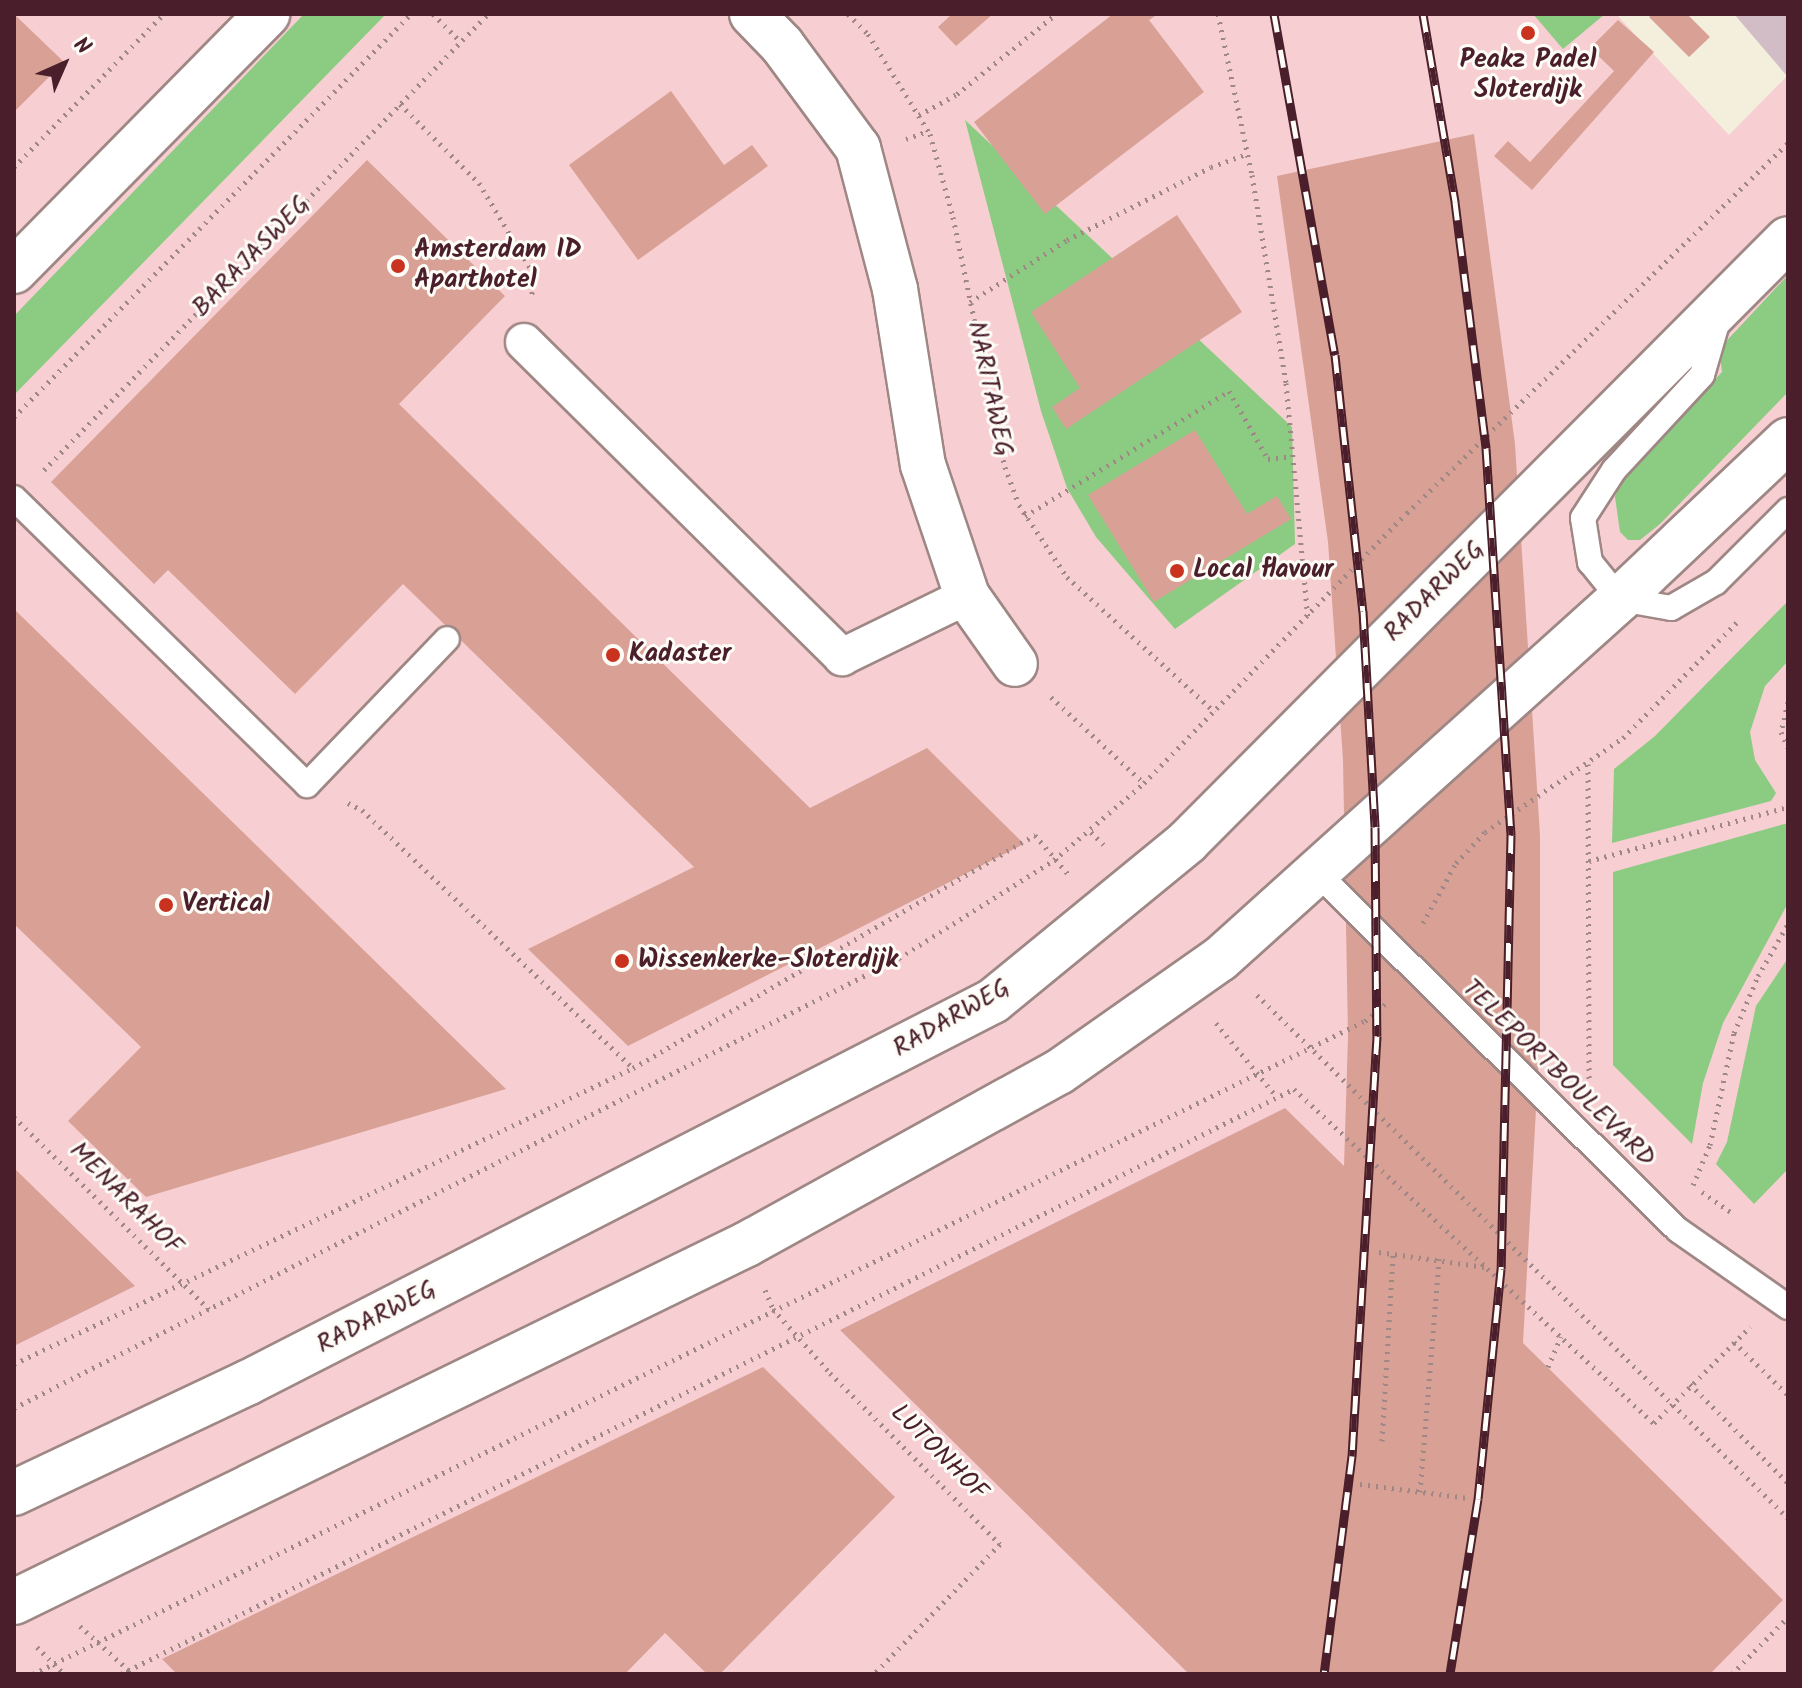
<!DOCTYPE html>
<html>
<head>
<meta charset="utf-8">
<style>
	body { margin:0 }
	#map { position:relative; width:1802px; height:1688px; overflow:hidden; background:#f3efdc; font-family:Kalam,sans-serif }
	div>[style] { position:absolute }
	.built>* { inset:0; background:#f7cfd2 }
	.industrial>* { inset:0; background:#d2bdc6 }
	.green>* { inset:0; background:#8bcb82 }
	.building>* { inset:0; background:#d9a195 }
	.path>* { height:5px; margin-top:-2.5px; transform-origin:0; background:repeating-linear-gradient(90deg,#9e8784 0 2px,transparent 0 8px) }
	.roads { filter:drop-shadow(2px 0 #9e8784) drop-shadow(-2px 0 #9e8784) drop-shadow(0 2px #9e8784) drop-shadow(0 -2px #9e8784) }
	.service>* { height:24px; margin:-12px; padding:0 12px; transform-origin:12px; border-radius:12px; background:#fff }
	.pedestrian>* { height:36px; margin:-18px; padding:0 18px; transform-origin:18px; border-radius:18px; background:#fff }
	.minor>* { height:44px; margin:-22px; padding:0 22px; transform-origin:22px; border-radius:22px; background:#fff }
	.tertiary>* { height:44px; margin:-22px; padding:0 22px; transform-origin:22px; border-radius:22px; background:#fff }
	.rail>* { height:9px; margin-top:-4.5px; transform-origin:0; background:repeating-linear-gradient(90deg,#fdfcf7 0 18px,#4a1f2b 0 36px); box-sizing:border-box; border-block:2px solid #4a1f2b }
	.dots>* { width:22px; height:22px; translate:-50% -50%; box-sizing:border-box; border:4px solid #fdfcf7; border-radius:50% }
	span { translate:-50% -50%; white-space:nowrap; text-align:center; line-height:1.15; -webkit-text-stroke:6px #fdfcf7; paint-order:stroke }
	.poi-label { font-size:26px; color:#4a1f2b; font-weight:700 }
	.left { translate:0 -50%; text-align:left }
	.street-label { font-size:26px; color:#4a1f2b }
	.frame { position:absolute; inset:0; border:16px solid #4a1f2b; pointer-events:none }
	.north { position:absolute; left:24px; top:24px; width:80px; height:80px; -webkit-text-stroke:6px #fdfcf7; paint-order:stroke; rotate:45deg; font-size:22px; font-weight:700; line-height:32px; text-align:center; color:#4a1f2b }
	.north::after { content:''; display:block; margin:auto; width:28px; height:36px; background:#4a1f2b; clip-path:polygon(50% 0,100% 100%,50% 72%,0 100%) }
</style>
</head>
<body>
<div id="map">
	<div class="built">
		<i style="clip-path:polygon(14px 14px,1616px 14px,1729px 135px,1787px 76px,1788px 1674px,14px 1674px)"></i>
	</div>
	<div class="industrial">
		<i style="clip-path:polygon(1734px 14px,1788px 14px,1788px 76px,1787px 76px)"></i>
	</div>
	<div class="green">
		<i style="clip-path:polygon(304px 14px,386px 14px,14px 395px,14px 316px)"></i>
		<i style="clip-path:polygon(1533px 14px,1605px 14px,1563px 49px)"></i>
		<i style="clip-path:polygon(965px 120px,1292px 427px,1295px 544px,1175px 629px,1096px 537px,1067px 488px,1041px 411px)"></i>
		<i style="clip-path:polygon(1788px 275px,1788px 392px,1660px 524px,1640px 540px,1628px 540px,1620px 532px,1615px 497px,1624px 475px,1722px 372px,1719px 349px)"></i>
		<i style="clip-path:polygon(1788px 601px,1788px 661px,1765px 686px,1750px 732px,1755px 760px,1776px 793px,1771px 801px,1612px 843px,1614px 769px,1655px 736px)"></i>
		<i style="clip-path:polygon(1788px 823px,1788px 903px,1723px 1023px,1703px 1083px,1692px 1144px,1613px 1065px,1613px 872px)"></i>
		<i style="clip-path:polygon(1788px 958px,1788px 1169px,1754px 1204px,1716px 1164px,1727px 1142px,1756px 1006px)"></i>
	</div>
	<div class="building">
		<i style="clip-path:polygon(14px 14px,64px 62px,14px 112px)"></i>
		<i style="clip-path:polygon(952px 14px,993px 14px,956px 46px,938px 27px)"></i>
		<i style="clip-path:polygon(1113px 14px,1158px 14px,1149px 20px,1204px 92px,1045px 214px,974px 122px)"></i>
		<i style="clip-path:polygon(1653px 14px,1687px 14px,1710px 37px,1689px 57px,1649px 17px)"></i>
		<i style="clip-path:polygon(1618px 20px,1654px 52px,1532px 190px,1494px 156px,1508px 141px,1530px 162px,1614px 71px,1590px 48px)"></i>
		<i style="clip-path:polygon(671px 91px,724px 165px,752px 145px,768px 166px,638px 260px,569px 165px)"></i>
		<i style="clip-path:polygon(1474px 134px,1515px 444px,1540px 835px,1540px 1038px,1523px 1343px,1783px 1600px,1710px 1674px,1189px 1674px,840px 1330px,1285px 1108px,1344px 1166px,1348px 1036px,1343px 760px,1328px 542px,1277px 176px)"></i>
		<i style="clip-path:polygon(367px 160px,505px 296px,399px 404px,810px 808px,927px 748px,1024px 844px,628px 1046px,528px 949px,694px 867px,403px 584px,295px 694px,168px 570px,154px 584px,51px 482px)"></i>
		<i style="clip-path:polygon(1177px 215px,1242px 312px,1066px 429px,1052px 407px,1080px 388px,1031px 312px)"></i>
		<i style="clip-path:polygon(1195px 430px,1247px 514px,1277px 496px,1291px 519px,1154px 602px,1088px 495px)"></i>
		<i style="clip-path:polygon(14px 609px,252px 841px,506px 1089px,146px 1197px,68px 1121px,141px 1047px,14px 924px)"></i>
		<i style="clip-path:polygon(14px 1168px,135px 1286px,14px 1346px)"></i>
		<i style="clip-path:polygon(763px 1367px,895px 1497px,720px 1674px,707px 1674px,665px 1633px,625px 1674px,177px 1674px,162px 1659px)"></i>
	</div>
	<div class="path">
		<i style="left:433px;top:14px;width:40px;rotate:45deg"></i>
		<i style="left:848px;top:14px;width:28px;rotate:45deg"></i>
		<i style="left:868px;top:34px;width:118px;rotate:58.2deg"></i>
		<i style="left:930px;top:134px;width:86px;rotate:74.5deg"></i>
		<i style="left:953px;top:217px;width:255px;rotate:78.3deg"></i>
		<i style="left:1005px;top:467px;width:40px;rotate:69.8deg"></i>
		<i style="left:1019px;top:505px;width:87px;rotate:56.3deg"></i>
		<i style="left:1067px;top:577px;width:200px;rotate:42.4deg"></i>
		<i style="left:1218px;top:14px;width:165px;rotate:78.1deg"></i>
		<i style="left:1252px;top:175px;width:211px;rotate:80.7deg"></i>
		<i style="left:1286px;top:383px;width:236px;rotate:84.7deg"></i>
		<i style="left:400px;top:104px;width:112px;rotate:45deg"></i>
		<i style="left:479px;top:183px;width:109px;rotate:58.9deg"></i>
		<i style="left:535px;top:276px;width:23px;rotate:100deg"></i>
		<i style="left:919px;top:115px;width:43px;rotate:-28.9deg"></i>
		<i style="left:957px;top:94px;width:127px;rotate:-38.9deg"></i>
		<i style="left:906px;top:139px;width:23px;rotate:-20deg"></i>
		<i style="left:14px;top:167px;width:214px;rotate:-45.6deg"></i>
		<i style="left:970px;top:302px;width:115px;rotate:-32.6deg"></i>
		<i style="left:1067px;top:240px;width:161px;rotate:-26.9deg"></i>
		<i style="left:1211px;top:167px;width:38px;rotate:-20deg"></i>
		<i style="left:14px;top:417px;width:566px;rotate:-45.43deg"></i>
		<i style="left:44px;top:470px;width:636px;rotate:-45.76deg"></i>
		<i style="left:1025px;top:516px;width:239px;rotate:-31.5deg"></i>
		<i style="left:1229px;top:391px;width:78px;rotate:60.2deg"></i>
		<i style="left:1268px;top:459px;width:23px;rotate:-7deg"></i>
		<i style="left:1051px;top:697px;width:127px;rotate:42.8deg"></i>
		<i style="left:1788px;top:702px;width:31px;rotate:103deg"></i>
		<i style="left:1781px;top:732px;width:17px;rotate:66deg"></i>
		<i style="left:1588px;top:764px;width:317px;rotate:89.8deg"></i>
		<i style="left:348px;top:803px;width:16px;rotate:27deg"></i>
		<i style="left:362px;top:810px;width:374px;rotate:43.6deg"></i>
		<i style="left:1091px;top:832px;width:18px;rotate:45deg"></i>
		<i style="left:1589px;top:861px;width:206px;rotate:-15.2deg"></i>
		<i style="left:1423px;top:923px;width:68px;rotate:-61.2deg"></i>
		<i style="left:1456px;top:863px;width:42px;rotate:-46.9deg"></i>
		<i style="left:1485px;top:832px;width:167px;rotate:-34.3deg"></i>
		<i style="left:1623px;top:738px;width:168px;rotate:-45.5deg"></i>
		<i style="left:1257px;top:995px;width:745px;rotate:44.57deg"></i>
		<i style="left:1216px;top:1023px;width:94px;rotate:50.6deg"></i>
		<i style="left:14px;top:1117px;width:274px;rotate:44.6deg"></i>
		<i style="left:1693px;top:1185px;width:43px;rotate:-67deg"></i>
		<i style="left:1710px;top:1145px;width:115px;rotate:-77.9deg"></i>
		<i style="left:1734px;top:1033px;width:62px;rotate:-67.2deg"></i>
		<i style="left:1758px;top:976px;width:60px;rotate:-60deg"></i>
		<i style="left:1702px;top:1192px;width:38px;rotate:35deg"></i>
		<i style="left:1379px;top:1252px;width:107px;rotate:8.1deg"></i>
		<i style="left:765px;top:1290px;width:21px;rotate:67deg"></i>
		<i style="left:773px;top:1309px;width:86px;rotate:48.3deg"></i>
		<i style="left:830px;top:1373px;width:241px;rotate:45.2deg"></i>
		<i style="left:1000px;top:1544px;width:181px;rotate:134.1deg"></i>
		<i style="left:1734px;top:1342px;width:76px;rotate:44.5deg"></i>
		<i style="left:14px;top:1364px;width:686px;rotate:-25.56deg"></i>
		<i style="left:633px;top:1068px;width:465px;rotate:-30.1deg"></i>
		<i style="left:1035px;top:835px;width:51px;rotate:49.8deg"></i>
		<i style="left:1548px;top:1367px;width:33px;rotate:-67deg"></i>
		<i style="left:1690px;top:1384px;width:139px;rotate:45.3deg"></i>
		<i style="left:14px;top:1408px;width:993px;rotate:-26.95deg"></i>
		<i style="left:899px;top:958px;width:183px;rotate:-32.3deg"></i>
		<i style="left:1054px;top:860px;width:118px;rotate:-40.5deg"></i>
		<i style="left:1144px;top:783px;width:377px;rotate:-45.8deg"></i>
		<i style="left:1407px;top:513px;width:531px;rotate:-44.16deg"></i>
		<i style="left:1382px;top:1441px;width:187px;rotate:-86.6deg"></i>
		<i style="left:1360px;top:1484px;width:109px;rotate:7.4deg"></i>
		<i style="left:1420px;top:1492px;width:234px;rotate:-85.3deg"></i>
		<i style="left:80px;top:1626px;width:72px;rotate:42.2deg"></i>
		<i style="left:37px;top:1647px;width:38px;rotate:45deg"></i>
		<i style="left:33px;top:1674px;width:1483px;rotate:-26.12deg"></i>
		<i style="left:1365px;top:1021px;width:31px;rotate:-40deg"></i>
		<i style="left:121px;top:1674px;width:1311px;rotate:-26.51deg"></i>
		<i style="left:1294px;top:1089px;width:491px;rotate:42.9deg"></i>
		<i style="left:1654px;top:1423px;width:136px;rotate:-45deg"></i>
		<i style="left:1732px;top:1674px;width:80px;rotate:-45.5deg"></i>
	</div>
	<div class="roads">
		<div class="service">
			<i style="left:1718px;top:320px;width:57px;rotate:106.2deg"></i>
			<i style="left:1702px;top:375px;width:129px;rotate:132.8deg"></i>
			<i style="left:1614px;top:470px;width:57px;rotate:122.9deg"></i>
			<i style="left:1583px;top:518px;width:45px;rotate:81deg"></i>
			<i style="left:1590px;top:562px;width:48px;rotate:51deg"></i>
			<i style="left:1620px;top:599px;width:52px;rotate:10deg"></i>
			<i style="left:1671px;top:608px;width:52px;rotate:-30deg"></i>
			<i style="left:1716px;top:582px;width:102px;rotate:-45deg"></i>
			<i style="left:14px;top:498px;width:410px;rotate:44.4deg"></i>
			<i style="left:307px;top:785px;width:202px;rotate:-46.2deg"></i>
			<i style="left:1317px;top:873px;width:508px;rotate:44.68deg"></i>
			<i style="left:1678px;top:1230px;width:134px;rotate:35deg"></i>
		</div>
		<div class="pedestrian">
			<i style="left:524px;top:342px;width:448px;rotate:44.7deg"></i>
			<i style="left:842px;top:657px;width:139px;rotate:-26deg"></i>
		</div>
		<div class="minor">
			<i style="left:752px;top:14px;width:43px;rotate:45.9deg"></i>
			<i style="left:782px;top:45px;width:128px;rotate:53.6deg"></i>
			<i style="left:858px;top:148px;width:146px;rotate:75.3deg"></i>
			<i style="left:895px;top:289px;width:178px;rotate:81deg"></i>
			<i style="left:923px;top:465px;width:138px;rotate:71.4deg"></i>
			<i style="left:967px;top:596px;width:83px;rotate:54.8deg"></i>
		</div>
		<div class="tertiary">
			<i style="left:14px;top:271px;width:361px;rotate:-45.4deg"></i>
			<i style="left:14px;top:1493px;width:258px;rotate:-25.3deg"></i>
			<i style="left:247px;top:1383px;width:838px;rotate:-27.12deg"></i>
			<i style="left:993px;top:1001px;width:251px;rotate:-39.3deg"></i>
			<i style="left:1187px;top:842px;width:851px;rotate:-45.1deg"></i>
			<i style="left:14px;top:1602px;width:816px;rotate:-26.03deg"></i>
			<i style="left:747px;top:1244px;width:356px;rotate:-28.9deg"></i>
			<i style="left:1059px;top:1072px;width:197px;rotate:-35.1deg"></i>
			<i style="left:1220px;top:959px;width:538px;rotate:-41.99deg"></i>
			<i style="left:1620px;top:599px;width:231px;rotate:-43.4deg"></i>
		</div>
	</div>
	<div class="rail">
		<i style="left:1274px;top:14px;width:346px;rotate:79.9deg"></i>
		<i style="left:1335px;top:355px;width:258px;rotate:83.8deg"></i>
		<i style="left:1363px;top:611px;width:216px;rotate:86.8deg"></i>
		<i style="left:1375px;top:827px;width:209px;rotate:89.5deg"></i>
		<i style="left:1377px;top:1036px;width:421px;rotate:93.4deg"></i>
		<i style="left:1352px;top:1456px;width:220px;rotate:97.3deg"></i>
		<i style="left:1423px;top:14px;width:191px;rotate:80.3deg"></i>
		<i style="left:1455px;top:202px;width:248px;rotate:82.8deg"></i>
		<i style="left:1486px;top:448px;width:388px;rotate:86.3deg"></i>
		<i style="left:1511px;top:835px;width:434px;rotate:91.3deg"></i>
		<i style="left:1501px;top:1269px;width:231px;rotate:95.7deg"></i>
		<i style="left:1478px;top:1499px;width:177px;rotate:99.1deg"></i>
	</div>
	<div class="dots">
		<i style="left:1528px;top:33px;background:#c8321e"></i>
		<i style="left:398px;top:266px;background:#c8321e"></i>
		<i style="left:1177px;top:571px;background:#c8321e"></i>
		<i style="left:613px;top:655px;background:#c8321e"></i>
		<i style="left:166px;top:905px;background:#c8321e"></i>
		<i style="left:622px;top:961px;background:#c8321e"></i>
	</div>
	<div class="poi-label">
		<span style="left:1528px;top:76px">Peakz Padel<br>Sloterdijk</span>
		<span class="left" style="left:414px;top:266px">Amsterdam ID<br>Aparthotel</span>
		<span class="left" style="left:1193px;top:571px">Local flavour</span>
		<span class="left" style="left:629px;top:655px">Kadaster</span>
		<span class="left" style="left:182px;top:905px">Vertical</span>
		<span class="left" style="left:638px;top:961px">Wissenkerke-Sloterdijk</span>
	</div>
	<div class="street-label">
		<span style="left:252px;top:257px;rotate:-46deg">BARAJASWEG</span>
		<span style="left:989px;top:389px;rotate:78deg">NARITAWEG</span>
		<span style="left:1435px;top:592px;rotate:-45deg">RADARWEG</span>
		<span style="left:952px;top:1019px;rotate:-30deg">RADARWEG</span>
		<span style="left:1558px;top:1074px;rotate:44deg">TELEPORTBOULEVARD</span>
		<span style="left:125px;top:1199px;rotate:45deg">MENARAHOF</span>
		<span style="left:377px;top:1318px;rotate:-27deg">RADARWEG</span>
		<span style="left:938px;top:1453px;rotate:45deg">LUTONHOF</span>
	</div>
	<div class="frame"></div>
	<div class="north">N</div>
</div>
</body>
</html>
